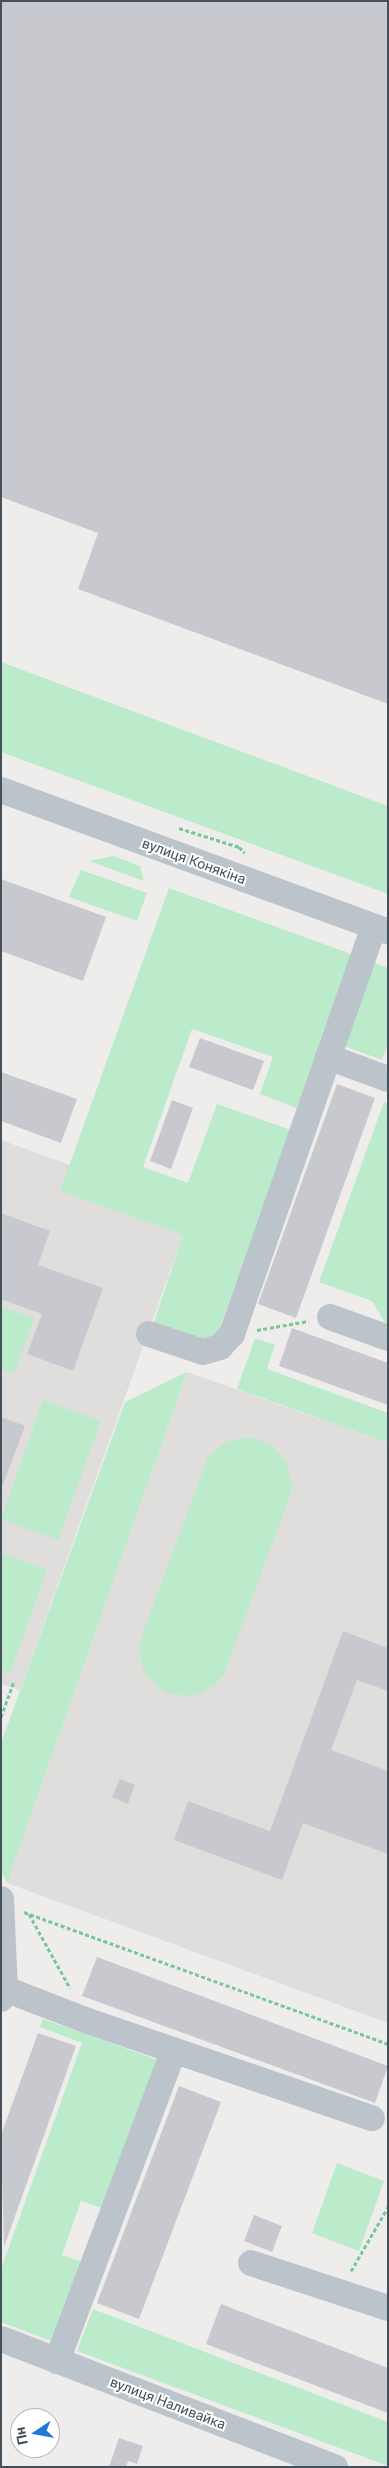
<!DOCTYPE html>
<html>
<head>
<meta charset="utf-8">
<style>
	body { margin:0 }
	#map { position:relative; width:389px; height:2468px; overflow:hidden; background:#efecec; font-family:Roboto,sans-serif }
	div>[style] { position:absolute }
	.education>* { inset:0; background:#e0dddd }
	.green>* { inset:0; background:#bbebcb }
	.building>* { inset:0; background:#c7c9cf }
	.path>* { height:3px; margin-top:-1.5px; transform-origin:0; background:repeating-linear-gradient(90deg,#76c79b 0 4px,transparent 0 6.5px) }
	.minor>* { height:26px; margin:-13px; padding:0 13px; transform-origin:13px; border-radius:13px; background:#bbc4cb }
	span { translate:-50% -50%; white-space:nowrap; text-align:center; line-height:1.15; -webkit-text-stroke:4px #fff; paint-order:stroke }
	.street-label { font-size:14px; color:#465058 }
	.frame { position:absolute; inset:0; border:2px solid #465058; pointer-events:none }
	.north { position:absolute; left:10px; top:2408px; width:50px; height:50px; box-sizing:border-box; background:#fff; border:1px solid #b5b9bc; border-radius:50%; rotate:258deg; font-size:14px; font-weight:700; line-height:20px; text-align:center; color:#465058 }
	.north::after { content:''; display:block; margin:auto; width:18px; height:22px; background:#2278d2; clip-path:polygon(50% 0,100% 100%,50% 72%,0 100%) }
</style>
</head>
<body>
<div id="map">
	<div class="education">
		<i style="clip-path:polygon(1px 1140px,70px 1165px,61px 1191px,183px 1235px,20px 1690px,1px 1684px)"></i>
		<i style="clip-path:polygon(187px 1372px,388px 1443px,388px 2023px,7px 1883px)"></i>
	</div>
	<div class="green">
		<i style="clip-path:polygon(1px 662px,388px 806px,388px 894px,1px 752px)"></i>
		<i style="clip-path:polygon(114px 856px,140px 866px,144px 881px,89px 861px)"></i>
		<i style="clip-path:polygon(81px 870px,147px 893px,137px 921px,69px 897px)"></i>
		<i style="clip-path:polygon(169px 888px,354px 955px,299px 1109px,260px 1094px,273px 1057px,192px 1029px,143px 1167px,188px 1183px,217px 1104px,291px 1130px,218px 1333px,209px 1340px,153px 1325px,183px 1235px,60px 1191px)"></i>
		<i style="clip-path:polygon(374px 963px,388px 968px,388px 1043px,382px 1060px,344px 1046px)"></i>
		<i style="clip-path:polygon(384px 1102px,388px 1103px,388px 1328px,372px 1301px,319px 1282px)"></i>
		<i style="clip-path:polygon(2px 1307px,34px 1318px,14px 1374px,1px 1369px)"></i>
		<i style="clip-path:polygon(255px 1338px,275px 1345px,267px 1369px,388px 1413px,388px 1443px,237px 1389px)"></i>
		<i style="clip-path:polygon(187px 1372px,7px 1883px,1px 1871px,1px 1743px,125px 1402px)"></i>
		<i style="clip-path:polygon(43px 1400px,101px 1421px,58px 1540px,1px 1519px)"></i>
		<i style="clip-path:polygon(249px 1437px,272px 1445px,287px 1463px,292px 1487px,289px 1499px,223px 1676px,215px 1685px,194px 1696px,170px 1694px,159px 1688px,143px 1670px,139px 1647px,142px 1635px,208px 1457px,226px 1442px)"></i>
		<i style="clip-path:polygon(1px 1553px,47px 1570px,10px 1673px,1px 1670px)"></i>
		<i style="clip-path:polygon(43px 2019px,161px 2061px,102px 2208px,81px 2201px,62px 2255px,83px 2262px,54px 2342px,1px 2322px,1px 2269px,82px 2043px,40px 2027px)"></i>
		<i style="clip-path:polygon(337px 2163px,384px 2181px,359px 2251px,312px 2233px)"></i>
		<i style="clip-path:polygon(93px 2309px,388px 2422px,388px 2466px,77px 2351px)"></i>
	</div>
	<div class="building">
		<i style="clip-path:polygon(1px 1px,388px 1px,388px 704px,78px 589px,98px 533px,1px 497px)"></i>
		<i style="clip-path:polygon(1px 879px,106px 917px,83px 981px,1px 951px)"></i>
		<i style="clip-path:polygon(200px 1038px,264px 1061px,253px 1090px,189px 1067px)"></i>
		<i style="clip-path:polygon(1px 1072px,77px 1099px,61px 1143px,1px 1121px)"></i>
		<i style="clip-path:polygon(337px 1084px,375px 1098px,296px 1318px,258px 1304px)"></i>
		<i style="clip-path:polygon(172px 1100px,193px 1108px,171px 1169px,150px 1161px)"></i>
		<i style="clip-path:polygon(1px 1213px,50px 1231px,38px 1265px,103px 1288px,73px 1371px,27px 1354px,42px 1314px,1px 1299px)"></i>
		<i style="clip-path:polygon(292px 1328px,388px 1363px,388px 1405px,279px 1366px)"></i>
		<i style="clip-path:polygon(1px 1417px,25px 1426px,3px 1485px,1px 1484px)"></i>
		<i style="clip-path:polygon(343px 1631px,388px 1648px,388px 1691px,357px 1680px,331px 1750px,388px 1771px,388px 1854px,303px 1823px,282px 1880px,174px 1840px,188px 1801px,270px 1831px)"></i>
		<i style="clip-path:polygon(120px 1779px,135px 1785px,128px 1804px,112px 1797px)"></i>
		<i style="clip-path:polygon(97px 1957px,388px 2066px,375px 2103px,82px 1996px)"></i>
		<i style="clip-path:polygon(38px 2033px,76px 2046px,4px 2247px,1px 2135px)"></i>
		<i style="clip-path:polygon(179px 2086px,221px 2102px,139px 2319px,97px 2303px)"></i>
		<i style="clip-path:polygon(254px 2215px,282px 2226px,272px 2252px,244px 2241px)"></i>
		<i style="clip-path:polygon(221px 2304px,388px 2368px,388px 2413px,206px 2344px)"></i>
		<i style="clip-path:polygon(119px 2438px,143px 2446px,137px 2464px,128px 2461px,126px 2467px,109px 2467px)"></i>
	</div>
	<div class="path">
		<i style="left:179px;top:828px;width:63px;rotate:17.6deg"></i>
		<i style="left:239px;top:847px;width:8px;rotate:45deg"></i>
		<i style="left:257px;top:1330px;width:52px;rotate:-10deg"></i>
		<i style="left:1px;top:1717px;width:38px;rotate:-70deg"></i>
		<i style="left:24px;top:1912px;width:387px;rotate:19.9deg"></i>
		<i style="left:29px;top:1914px;width:85px;rotate:61deg"></i>
		<i style="left:351px;top:2271px;width:74px;rotate:-60deg"></i>
	</div>
	<div class="minor">
		<i style="left:1px;top:790px;width:412px;rotate:20.1deg"></i>
		<i style="left:328px;top:1057px;width:64px;rotate:20.1deg"></i>
		<i style="left:330px;top:1317px;width:62px;rotate:19.9deg"></i>
		<i style="left:149px;top:1334px;width:57px;rotate:18.4deg"></i>
		<i style="left:203px;top:1352px;width:18px;rotate:-16deg"></i>
		<i style="left:220px;top:1347px;width:18px;rotate:-47deg"></i>
		<i style="left:232px;top:1334px;width:431px;rotate:-70.8deg"></i>
		<i style="left:1px;top:1899px;width:90px;rotate:87.5deg"></i>
		<i style="left:1px;top:1999px;width:11px;rotate:-68deg"></i>
		<i style="left:5px;top:1989px;width:89px;rotate:21.1deg"></i>
		<i style="left:88px;top:2021px;width:300px;rotate:18.9deg"></i>
		<i style="left:251px;top:2263px;width:144px;rotate:18.2deg"></i>
		<i style="left:1px;top:2339px;width:358px;rotate:21deg"></i>
		<i style="left:57px;top:2361px;width:332px;rotate:-69.4deg"></i>
	</div>
	<div class="street-label">
		<span style="left:194px;top:861px;rotate:20deg">вулиця Конякіна</span>
		<span style="left:168px;top:2403px;rotate:21deg">вулиця Наливайка</span>
	</div>
	<div class="frame"></div>
	<div class="north">Пн</div>
</div>
</body>
</html>
